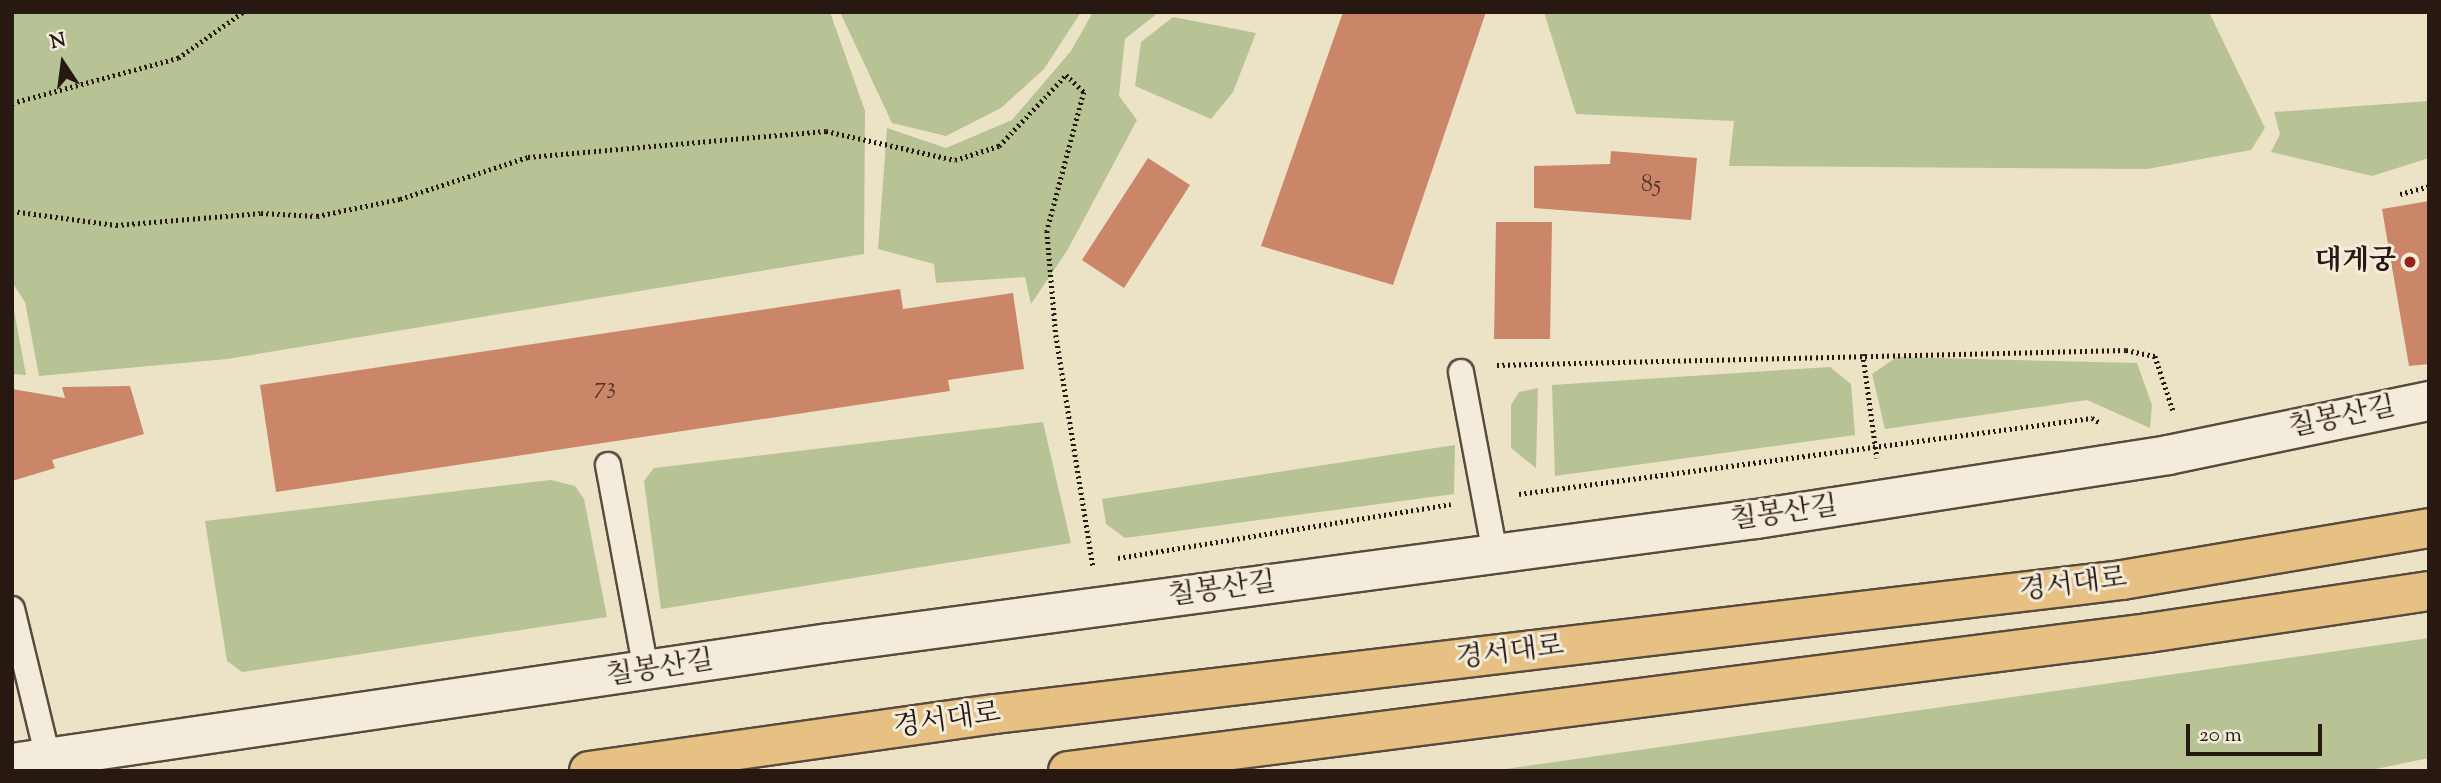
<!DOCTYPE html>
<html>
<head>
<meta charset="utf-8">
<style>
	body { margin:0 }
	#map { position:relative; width:2441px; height:783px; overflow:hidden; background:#ece2c6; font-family:"Sorts Mill Goudy","Noto Serif KR",serif }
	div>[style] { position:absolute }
	.green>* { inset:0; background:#b7c395 }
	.building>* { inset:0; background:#cb8568 }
	.path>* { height:4.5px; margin-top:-2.25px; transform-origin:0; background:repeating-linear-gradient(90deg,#281812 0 2px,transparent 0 5.5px) }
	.roads { filter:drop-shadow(2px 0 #594a3f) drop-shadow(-2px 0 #594a3f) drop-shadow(0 2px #594a3f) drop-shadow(0 -2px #594a3f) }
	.service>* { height:24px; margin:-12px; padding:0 12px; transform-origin:12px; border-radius:12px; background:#f3ecda }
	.tertiary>* { height:38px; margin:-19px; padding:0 19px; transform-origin:19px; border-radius:19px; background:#f3ecda }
	.primary>* { height:38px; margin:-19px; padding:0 19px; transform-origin:19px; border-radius:19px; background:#e6c183 }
	.dots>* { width:19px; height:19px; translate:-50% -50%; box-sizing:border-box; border:4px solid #f3ecda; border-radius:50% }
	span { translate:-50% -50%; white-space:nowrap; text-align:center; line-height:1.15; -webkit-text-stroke:6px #f3ecda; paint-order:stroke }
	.number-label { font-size:24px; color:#513328 }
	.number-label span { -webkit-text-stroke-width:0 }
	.poi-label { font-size:28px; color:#281812; font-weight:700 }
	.right { translate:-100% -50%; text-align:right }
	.street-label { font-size:28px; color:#281812 }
	.frame { position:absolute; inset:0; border:14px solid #281812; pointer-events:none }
	.north { position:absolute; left:28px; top:28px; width:70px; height:70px; -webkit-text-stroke:5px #f3ecda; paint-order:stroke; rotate:347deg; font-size:19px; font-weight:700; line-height:28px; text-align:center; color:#281812 }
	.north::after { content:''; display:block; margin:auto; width:24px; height:32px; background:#281812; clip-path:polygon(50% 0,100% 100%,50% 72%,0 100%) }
	.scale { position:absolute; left:2186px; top:724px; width:136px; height:32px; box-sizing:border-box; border:4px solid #281812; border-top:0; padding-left:9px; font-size:21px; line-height:24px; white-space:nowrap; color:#281812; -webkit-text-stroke:5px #f3ecda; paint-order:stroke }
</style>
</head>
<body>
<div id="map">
	<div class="green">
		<i style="clip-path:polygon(12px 12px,830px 12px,865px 111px,864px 254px,227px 359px,39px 376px,25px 302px,12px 282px)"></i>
		<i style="clip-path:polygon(840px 12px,1081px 12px,1044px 69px,1001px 108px,946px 136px,892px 123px)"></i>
		<i style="clip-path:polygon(1093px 12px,1159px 12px,1125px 39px,1119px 96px,1137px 120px,1068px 249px,1031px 304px,1025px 277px,936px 283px,934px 264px,878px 249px,887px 128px,946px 148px,1012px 120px,1071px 51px)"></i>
		<i style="clip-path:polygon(1544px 12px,2209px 12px,2265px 128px,2251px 150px,2147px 169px,1729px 166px,1734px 121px,1576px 114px)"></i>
		<i style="clip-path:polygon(1173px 17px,1256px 33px,1233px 92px,1211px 119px,1135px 86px,1141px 42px)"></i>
		<i style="clip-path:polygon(2429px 101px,2429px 158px,2372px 176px,2271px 152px,2280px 134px,2274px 112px)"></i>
		<i style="clip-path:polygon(12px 303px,13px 305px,26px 375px,12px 374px)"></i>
		<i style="clip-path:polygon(1897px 357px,2137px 363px,2152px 405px,2150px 428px,2087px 400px,1885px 429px,1872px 374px)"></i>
		<i style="clip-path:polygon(1830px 367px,1851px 384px,1855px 435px,1555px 476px,1552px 385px)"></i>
		<i style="clip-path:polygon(1538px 388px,1536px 468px,1511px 448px,1511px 405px,1519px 392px)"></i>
		<i style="clip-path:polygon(1043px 422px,1071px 543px,661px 609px,644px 481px,654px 468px)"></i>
		<i style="clip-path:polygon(1455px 445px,1454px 494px,1125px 538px,1106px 524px,1102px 499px)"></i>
		<i style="clip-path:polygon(551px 480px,575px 486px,584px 499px,607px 617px,242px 672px,227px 661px,205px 521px)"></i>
		<i style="clip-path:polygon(2429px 638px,2429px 758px,2366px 771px,1491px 771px)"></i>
	</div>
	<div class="building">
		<i style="clip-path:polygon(1343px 12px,1486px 12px,1393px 285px,1261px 246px)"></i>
		<i style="clip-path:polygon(1611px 151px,1697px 158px,1691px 220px,1534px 208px,1534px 166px,1610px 164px)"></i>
		<i style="clip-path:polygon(1148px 158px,1190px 185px,1124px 288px,1082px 260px)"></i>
		<i style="clip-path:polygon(2429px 201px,2429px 364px,2409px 366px,2382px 209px)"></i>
		<i style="clip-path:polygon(1496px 222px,1552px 222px,1550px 339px,1494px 339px)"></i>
		<i style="clip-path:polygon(900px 289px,903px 309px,1013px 293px,1024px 369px,948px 380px,950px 391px,276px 492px,260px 385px)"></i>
		<i style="clip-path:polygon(130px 386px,144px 434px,52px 460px,55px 468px,12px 481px,12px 389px,65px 398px,62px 387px)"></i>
	</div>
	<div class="path">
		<i style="left:12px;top:103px;width:172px;rotate:-15.2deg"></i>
		<i style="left:178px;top:58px;width:80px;rotate:-35.3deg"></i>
		<i style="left:2400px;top:194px;width:30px;rotate:-15deg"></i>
		<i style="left:12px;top:211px;width:105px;rotate:7.7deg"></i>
		<i style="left:116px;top:225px;width:145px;rotate:-4.7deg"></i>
		<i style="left:261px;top:213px;width:56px;rotate:3.1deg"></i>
		<i style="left:317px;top:216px;width:85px;rotate:-11.6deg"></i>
		<i style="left:400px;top:199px;width:135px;rotate:-18.2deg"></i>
		<i style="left:528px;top:157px;width:299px;rotate:-5deg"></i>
		<i style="left:826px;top:131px;width:132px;rotate:12.7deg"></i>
		<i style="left:955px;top:160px;width:46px;rotate:-17.7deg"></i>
		<i style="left:999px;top:146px;width:98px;rotate:-46.7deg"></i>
		<i style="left:1066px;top:75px;width:25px;rotate:43deg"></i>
		<i style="left:1084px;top:92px;width:144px;rotate:104.9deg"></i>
		<i style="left:1047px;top:231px;width:104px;rotate:85.1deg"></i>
		<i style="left:1056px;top:335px;width:234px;rotate:80.9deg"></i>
		<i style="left:1863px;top:354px;width:105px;rotate:82.3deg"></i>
		<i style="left:1497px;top:365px;width:629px;rotate:-1.37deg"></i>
		<i style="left:2126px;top:350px;width:30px;rotate:12deg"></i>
		<i style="left:2155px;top:356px;width:57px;rotate:71.6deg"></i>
		<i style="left:1519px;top:494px;width:578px;rotate:-7.56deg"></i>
		<i style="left:2092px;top:418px;width:8px;rotate:30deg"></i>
		<i style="left:1118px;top:558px;width:337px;rotate:-9.2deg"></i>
	</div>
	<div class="roads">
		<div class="service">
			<i style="left:1461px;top:372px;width:184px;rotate:79.4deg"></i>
			<i style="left:608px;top:465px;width:209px;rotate:79.5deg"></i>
			<i style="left:12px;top:609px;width:153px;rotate:76.4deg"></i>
		</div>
		<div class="tertiary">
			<i style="left:12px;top:763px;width:827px;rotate:-8.35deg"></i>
			<i style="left:830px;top:643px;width:934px;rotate:-7.63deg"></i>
			<i style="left:1756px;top:519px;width:417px;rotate:-8.8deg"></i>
			<i style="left:2168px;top:455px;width:267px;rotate:-11.7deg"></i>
		</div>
		<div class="primary">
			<i style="left:589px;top:771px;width:410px;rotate:-8deg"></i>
			<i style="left:995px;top:714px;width:1135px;rotate:-6.78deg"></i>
			<i style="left:2122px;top:580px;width:311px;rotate:-9.6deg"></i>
			<i style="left:1068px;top:771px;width:1089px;rotate:-7.28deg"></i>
			<i style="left:2148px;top:633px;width:284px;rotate:-8.5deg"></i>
		</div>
	</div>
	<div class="dots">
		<i style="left:2410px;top:262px;background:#8f2418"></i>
	</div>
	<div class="number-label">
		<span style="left:1651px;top:186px">85</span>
		<span style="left:605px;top:388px">73</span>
	</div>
	<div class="poi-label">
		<span class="right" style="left:2396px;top:262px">대게궁</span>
	</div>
	<div class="street-label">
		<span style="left:2342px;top:418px;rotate:-12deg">칠봉산길</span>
		<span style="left:1784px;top:514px;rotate:-8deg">칠봉산길</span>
		<span style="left:2073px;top:585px;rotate:-7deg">경서대로</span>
		<span style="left:1222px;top:590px;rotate:-8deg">칠봉산길</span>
		<span style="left:1510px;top:653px;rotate:-7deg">경서대로</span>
		<span style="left:660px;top:669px;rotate:-9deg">칠봉산길</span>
		<span style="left:947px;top:721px;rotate:-8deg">경서대로</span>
	</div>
	<div class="frame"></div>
	<div class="north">N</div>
	<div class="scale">20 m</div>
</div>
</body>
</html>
